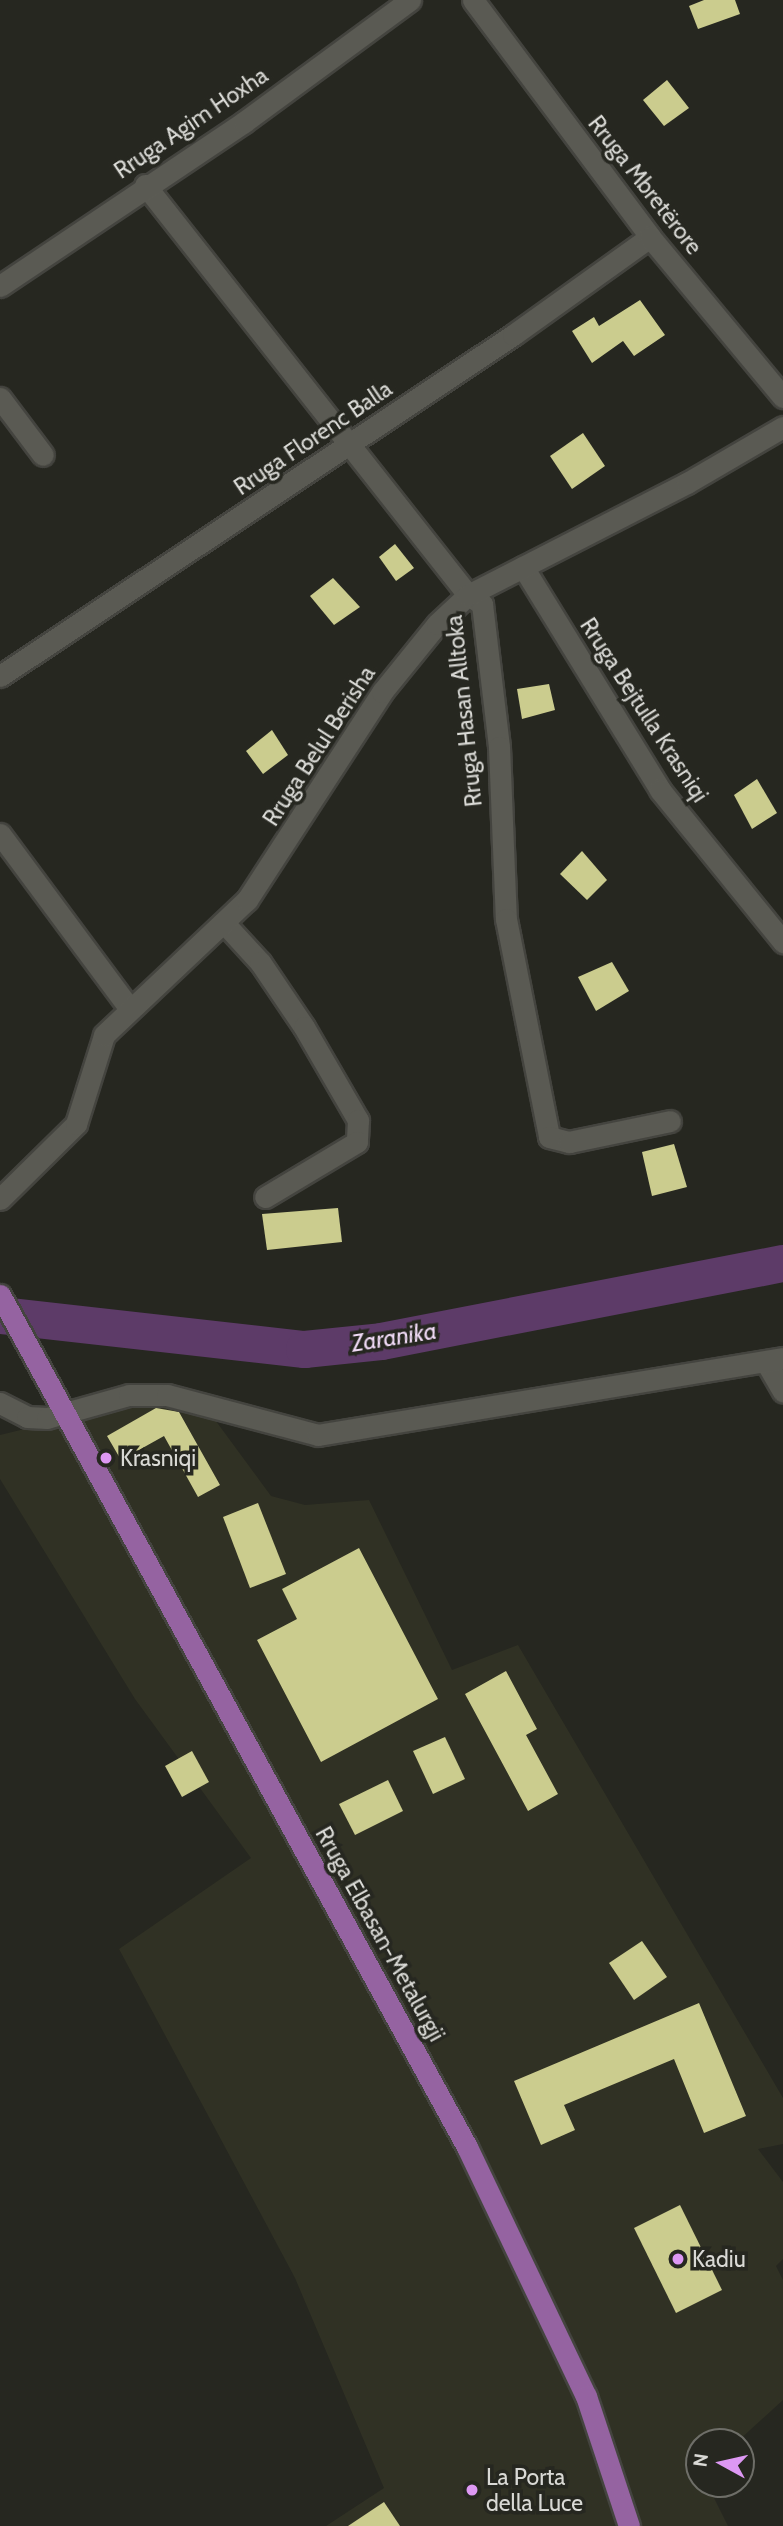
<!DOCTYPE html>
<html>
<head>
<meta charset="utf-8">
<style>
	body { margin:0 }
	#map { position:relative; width:783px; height:2526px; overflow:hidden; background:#262720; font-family:Cabin,sans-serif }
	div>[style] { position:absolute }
	.built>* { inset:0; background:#303124 }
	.river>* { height:37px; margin:-18.5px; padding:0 18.5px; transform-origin:18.5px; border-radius:18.5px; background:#5d3b68 }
	.building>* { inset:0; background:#cbcc8e }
	.roads { filter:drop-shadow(2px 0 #44443f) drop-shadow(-2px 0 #44443f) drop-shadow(0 2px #44443f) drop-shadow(0 -2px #44443f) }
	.minor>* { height:21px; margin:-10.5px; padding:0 10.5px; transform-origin:10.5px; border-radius:10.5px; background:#5a5a53 }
	.tertiary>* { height:21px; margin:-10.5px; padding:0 10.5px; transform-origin:10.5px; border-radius:10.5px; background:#5a5a53 }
	.primary>* { height:21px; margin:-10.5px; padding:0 10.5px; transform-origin:10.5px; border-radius:10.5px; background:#9563a1 }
	.dots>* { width:19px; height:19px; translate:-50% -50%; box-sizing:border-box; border:4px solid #262720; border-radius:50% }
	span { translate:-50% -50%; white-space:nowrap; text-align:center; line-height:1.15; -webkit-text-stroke:7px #262720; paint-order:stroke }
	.street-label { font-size:23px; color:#d9d9d5 }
	.poi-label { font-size:23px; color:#d9d9d5 }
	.left { translate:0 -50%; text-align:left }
	.water-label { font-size:24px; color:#f1dbf7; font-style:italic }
	.north { position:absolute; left:685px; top:2428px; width:70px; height:70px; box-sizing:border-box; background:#262720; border:2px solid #6e6e68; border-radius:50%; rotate:278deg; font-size:19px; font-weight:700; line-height:28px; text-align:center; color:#d9d9d5 }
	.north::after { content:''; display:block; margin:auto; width:24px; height:32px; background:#dd98f3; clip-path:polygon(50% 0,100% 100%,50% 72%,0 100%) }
</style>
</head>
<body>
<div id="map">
	<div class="built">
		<i style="clip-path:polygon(127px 1404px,210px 1413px,271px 1496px,305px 1505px,369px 1500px,452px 1670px,518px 1645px,783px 2098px,783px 2144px,758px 2149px,783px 2182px,783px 2259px,776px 2266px,783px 2280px,783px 2400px,737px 2442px,699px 2442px,699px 2484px,707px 2484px,728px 2526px,326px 2526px,384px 2488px,295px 2278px,119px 1949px,251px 1858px,135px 1699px,0 1479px,0 1435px)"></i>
	</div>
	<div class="river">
		<i style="left:0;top:1315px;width:306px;rotate:6.4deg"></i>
		<i style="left:304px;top:1349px;width:77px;rotate:-5.9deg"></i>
		<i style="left:381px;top:1341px;width:409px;rotate:-11deg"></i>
	</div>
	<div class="building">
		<i style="clip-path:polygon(704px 0,735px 0,740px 14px,698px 29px,689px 6px)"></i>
		<i style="clip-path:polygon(667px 80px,689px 108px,664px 126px,643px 100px)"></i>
		<i style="clip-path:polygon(640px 300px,665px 335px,634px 356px,623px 341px,592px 363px,572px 331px,594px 317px,599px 326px)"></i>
		<i style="clip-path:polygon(583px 433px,605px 466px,572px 489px,550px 456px)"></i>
		<i style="clip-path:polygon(395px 544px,414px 568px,396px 581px,379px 557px)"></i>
		<i style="clip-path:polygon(333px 578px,360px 607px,334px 625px,310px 596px)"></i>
		<i style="clip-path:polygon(549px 684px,555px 710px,522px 719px,517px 689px)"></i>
		<i style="clip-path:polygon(272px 730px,288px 755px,263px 774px,246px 751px)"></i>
		<i style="clip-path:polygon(757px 779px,777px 813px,752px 829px,734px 795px)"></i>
		<i style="clip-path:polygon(582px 851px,607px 880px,587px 900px,560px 874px)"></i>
		<i style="clip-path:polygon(612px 962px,629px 991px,596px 1011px,578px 977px)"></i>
		<i style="clip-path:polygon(674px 1144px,687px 1187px,652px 1196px,642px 1152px)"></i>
		<i style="clip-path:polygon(338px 1208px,342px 1242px,267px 1250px,262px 1214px)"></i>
		<i style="clip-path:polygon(156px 1408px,179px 1412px,220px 1485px,198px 1497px,164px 1436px,121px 1460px,107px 1436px)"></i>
		<i style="clip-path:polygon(258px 1503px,286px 1574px,250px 1588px,223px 1517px)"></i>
		<i style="clip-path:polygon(359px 1548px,438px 1699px,321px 1762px,257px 1640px,297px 1619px,282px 1589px)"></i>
		<i style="clip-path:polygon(506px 1671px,537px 1729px,526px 1735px,558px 1794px,528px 1811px,465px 1694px)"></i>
		<i style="clip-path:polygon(445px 1737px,465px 1779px,433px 1794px,413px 1751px)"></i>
		<i style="clip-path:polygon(192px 1751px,209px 1782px,182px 1797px,165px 1766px)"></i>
		<i style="clip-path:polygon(388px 1780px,403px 1811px,355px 1835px,339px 1804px)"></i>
		<i style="clip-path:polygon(642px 1941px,667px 1977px,634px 2000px,609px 1963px)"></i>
		<i style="clip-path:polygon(699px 2003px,746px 2116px,704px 2133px,674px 2059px,564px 2105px,575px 2130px,541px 2145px,514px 2081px)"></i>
		<i style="clip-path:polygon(680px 2205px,722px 2290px,676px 2313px,634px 2228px)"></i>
		<i style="clip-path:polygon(384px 2502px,400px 2526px,348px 2526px)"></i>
	</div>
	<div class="roads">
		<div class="minor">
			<i style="left:145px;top:185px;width:522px;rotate:51.77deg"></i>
			<i style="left:468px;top:595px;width:17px;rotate:33deg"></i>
			<i style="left:482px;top:604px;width:144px;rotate:83.2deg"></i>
			<i style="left:499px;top:747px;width:172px;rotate:87.7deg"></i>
			<i style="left:506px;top:919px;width:222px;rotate:78.8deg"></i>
			<i style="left:549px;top:1137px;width:21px;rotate:14deg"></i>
			<i style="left:569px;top:1142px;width:103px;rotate:-11.7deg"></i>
			<i style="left:0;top:286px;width:294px;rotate:-33.9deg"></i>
			<i style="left:244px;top:122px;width:206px;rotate:-36.3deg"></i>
			<i style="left:0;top:398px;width:71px;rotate:53deg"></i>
			<i style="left:523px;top:567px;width:262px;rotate:58.4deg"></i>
			<i style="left:660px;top:790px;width:196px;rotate:51deg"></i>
			<i style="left:0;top:676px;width:616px;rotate:-33.61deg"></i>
			<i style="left:513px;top:335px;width:168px;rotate:-35.6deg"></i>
			<i style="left:0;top:834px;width:218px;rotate:53.4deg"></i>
			<i style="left:225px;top:924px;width:52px;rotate:47.4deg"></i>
			<i style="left:260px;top:962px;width:78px;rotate:55.9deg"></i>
			<i style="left:304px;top:1027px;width:108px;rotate:59.9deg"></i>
			<i style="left:358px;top:1120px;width:22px;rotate:93deg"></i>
			<i style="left:357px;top:1142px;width:107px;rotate:149.1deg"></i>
			<i style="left:766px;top:1362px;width:34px;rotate:60deg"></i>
			<i style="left:0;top:1403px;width:30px;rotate:27deg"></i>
			<i style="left:27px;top:1417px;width:20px;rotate:3deg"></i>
			<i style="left:47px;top:1418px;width:85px;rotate:-15.7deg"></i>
			<i style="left:129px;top:1395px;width:38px"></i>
			<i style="left:167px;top:1395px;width:156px;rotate:14.8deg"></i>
			<i style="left:318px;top:1435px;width:471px;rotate:-9.4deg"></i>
		</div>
		<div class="tertiary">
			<i style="left:473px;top:0;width:296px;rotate:53.2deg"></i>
			<i style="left:650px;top:237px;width:208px;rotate:50.3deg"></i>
			<i style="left:0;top:1199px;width:107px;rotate:-44.6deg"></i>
			<i style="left:76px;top:1124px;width:93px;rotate:-72.5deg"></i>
			<i style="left:104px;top:1035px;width:197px;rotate:-43.4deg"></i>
			<i style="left:247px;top:900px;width:248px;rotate:-57deg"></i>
			<i style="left:382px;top:692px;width:87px;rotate:-51deg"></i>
			<i style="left:437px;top:624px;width:42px;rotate:-43.1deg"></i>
			<i style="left:468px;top:595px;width:246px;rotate:-27.1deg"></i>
			<i style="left:687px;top:483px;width:111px;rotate:-30.3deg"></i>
		</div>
		<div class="primary">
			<i style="left:0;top:1295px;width:972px;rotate:61.27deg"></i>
			<i style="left:467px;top:2147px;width:276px;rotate:64.5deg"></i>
			<i style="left:586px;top:2396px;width:137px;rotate:71.7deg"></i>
		</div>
	</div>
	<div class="dots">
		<i style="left:106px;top:1458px;background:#dd98f3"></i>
		<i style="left:678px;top:2259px;background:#dd98f3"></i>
		<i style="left:472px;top:2490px;background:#dd98f3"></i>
	</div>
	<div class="street-label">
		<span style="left:191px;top:123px;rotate:-34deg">Rruga Agim Hoxha</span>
		<span style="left:645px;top:185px;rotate:52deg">Rruga Mbretërore</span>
		<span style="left:313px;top:438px;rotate:-34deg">Rruga Florenc Balla</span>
		<span style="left:644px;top:710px;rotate:57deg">Rruga Bejtulla Krasniqi</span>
		<span style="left:464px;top:711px;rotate:-96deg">Rruga Hasan Alltoka</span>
		<span style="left:319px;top:746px;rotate:-57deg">Rruga Belul Berisha</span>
		<span style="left:380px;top:1934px;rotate:61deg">Rruga Elbasan-Metalurgji</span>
	</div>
	<div class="poi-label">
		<span class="left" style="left:120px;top:1458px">Krasniqi</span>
		<span class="left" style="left:692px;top:2259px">Kadiu</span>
		<span class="left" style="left:486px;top:2490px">La Porta<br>della Luce</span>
	</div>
	<div class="water-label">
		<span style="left:394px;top:1337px;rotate:-9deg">Zaranika</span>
	</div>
	<div class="north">N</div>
</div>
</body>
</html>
